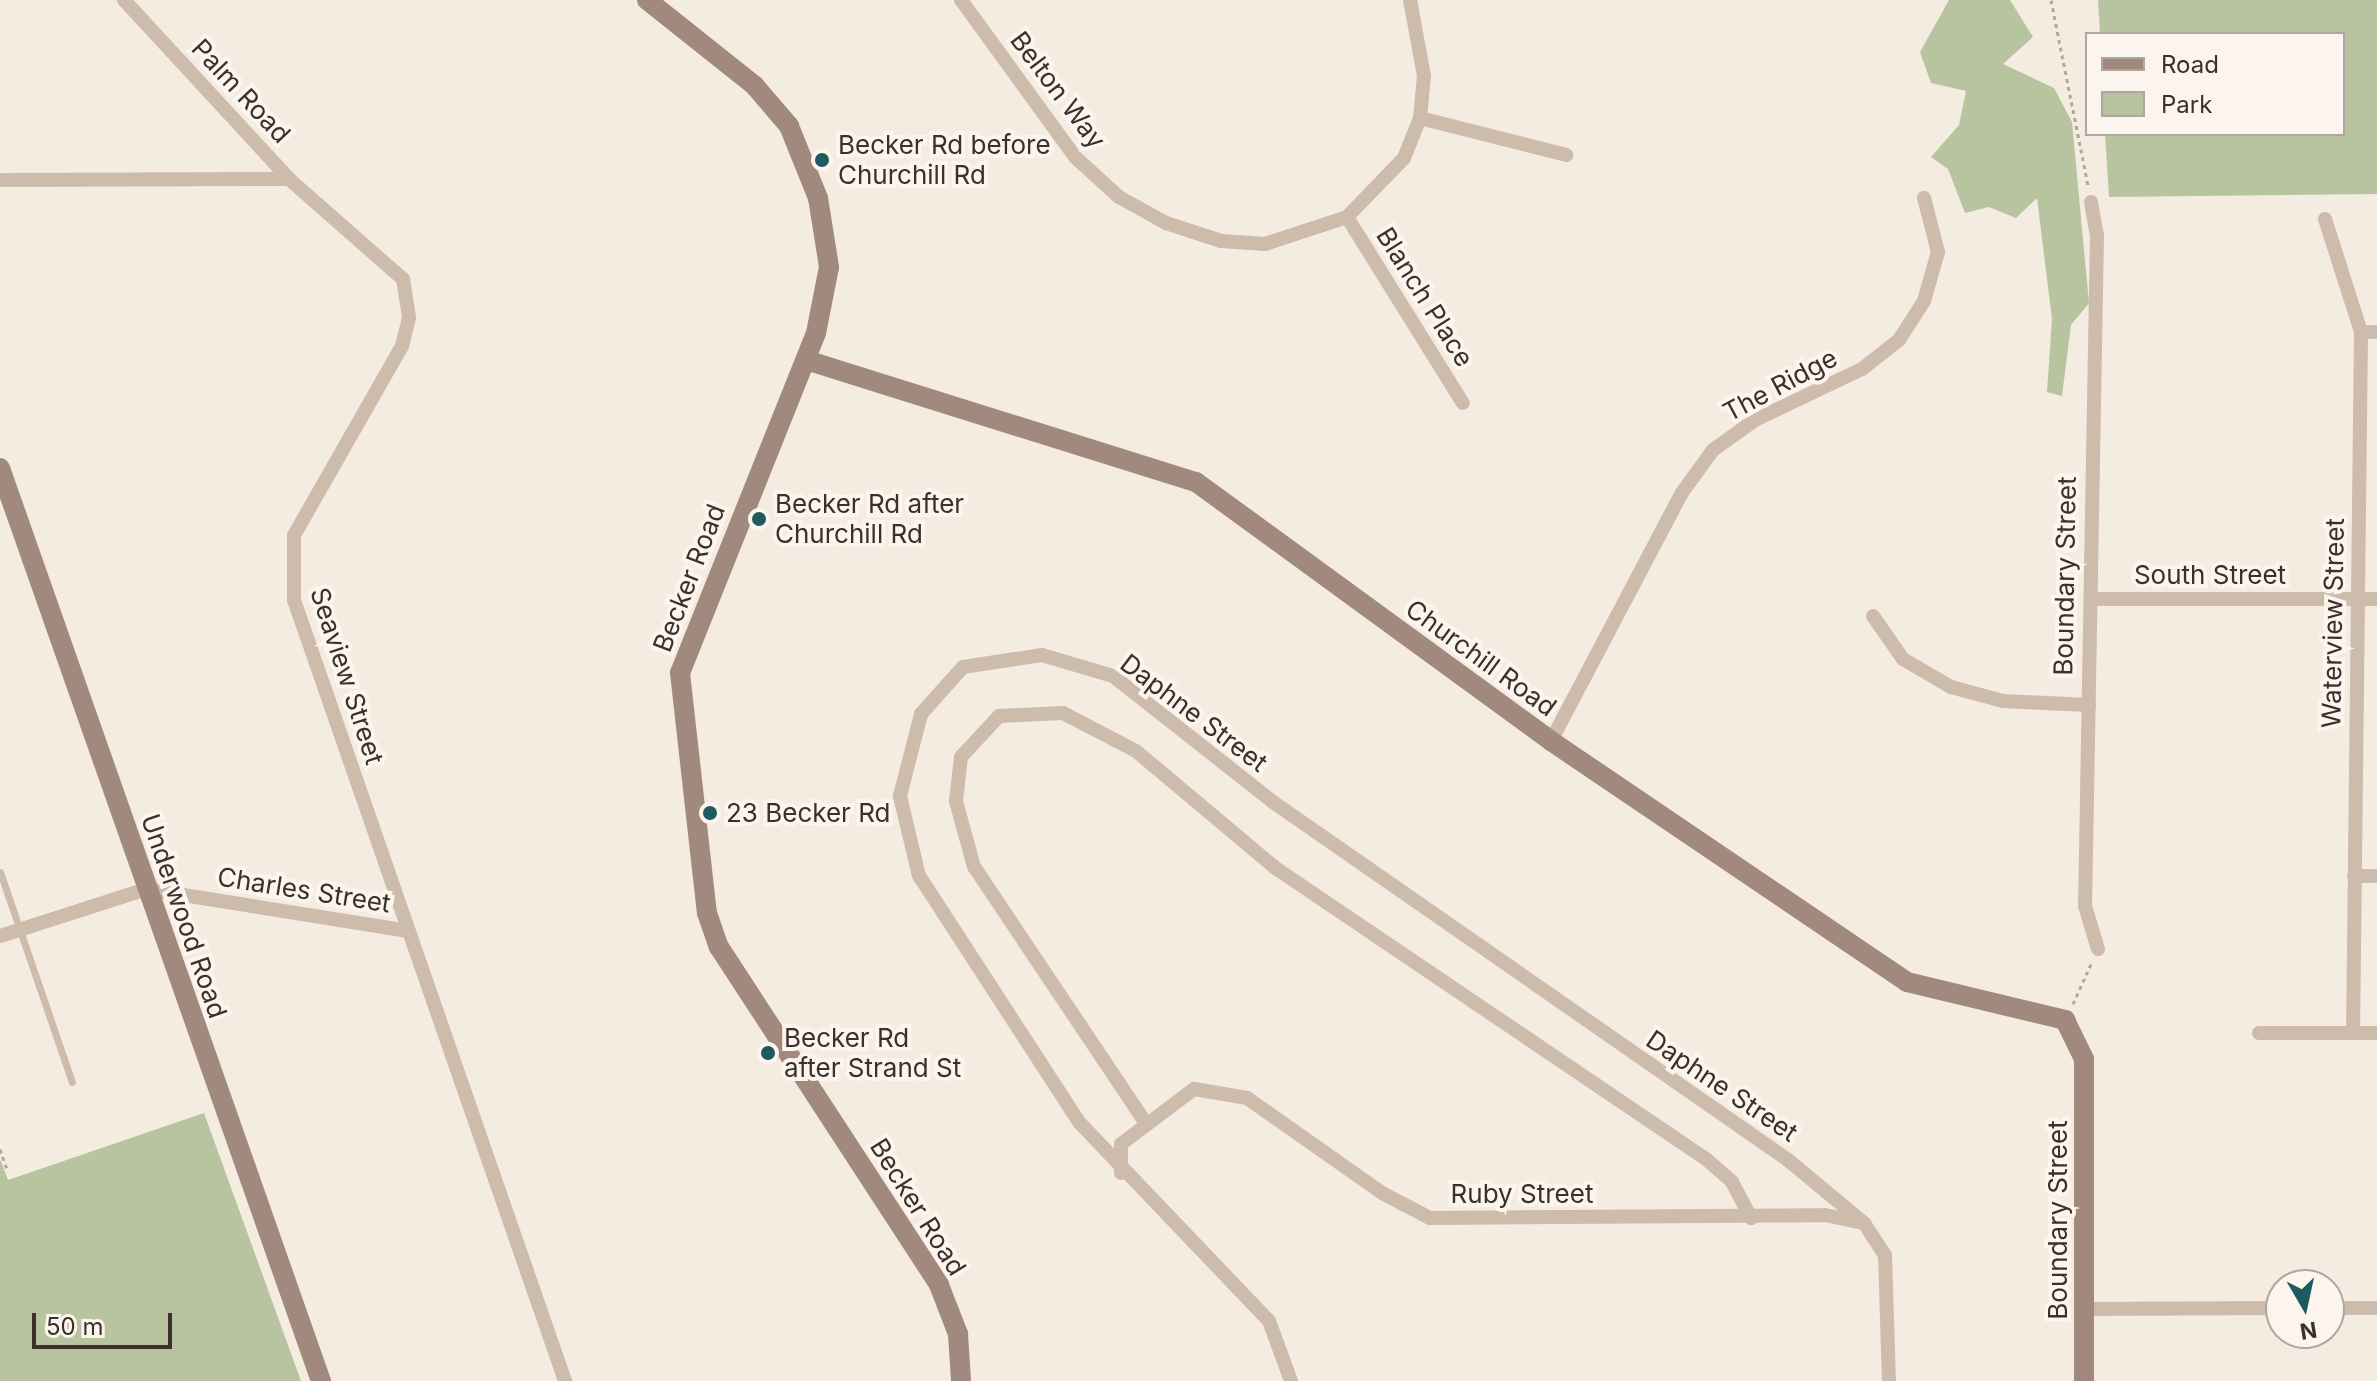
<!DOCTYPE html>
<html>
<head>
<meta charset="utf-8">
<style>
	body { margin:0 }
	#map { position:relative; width:2377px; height:1381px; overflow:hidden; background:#f4ebe1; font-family:Inter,sans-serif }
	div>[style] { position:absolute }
	.green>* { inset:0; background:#b8c4a0 }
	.path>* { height:3px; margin-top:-1.5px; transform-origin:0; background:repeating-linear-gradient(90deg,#b9a596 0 4px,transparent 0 8px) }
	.lane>* { height:7px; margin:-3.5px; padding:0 3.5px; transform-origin:3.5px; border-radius:3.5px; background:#cdbbac }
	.street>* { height:14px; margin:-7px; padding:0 7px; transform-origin:7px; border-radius:7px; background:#cdbbac }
	.secondary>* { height:20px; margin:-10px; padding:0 10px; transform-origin:10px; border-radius:10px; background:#a18a7d }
	.dots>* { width:22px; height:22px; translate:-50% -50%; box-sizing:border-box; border:4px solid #fbf5ee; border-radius:50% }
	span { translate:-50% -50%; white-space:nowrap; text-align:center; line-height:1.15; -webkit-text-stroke:8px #fbf5ee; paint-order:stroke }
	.street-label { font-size:26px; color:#3b302b }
	.poi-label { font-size:26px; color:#3b302b }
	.left { translate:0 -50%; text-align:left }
	.legend { position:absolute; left:2085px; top:32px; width:260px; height:104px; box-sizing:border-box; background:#fbf5ee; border:2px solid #aea6a0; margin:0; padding:10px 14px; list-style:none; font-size:24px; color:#3b302b }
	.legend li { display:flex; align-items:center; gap:16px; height:40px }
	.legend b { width:40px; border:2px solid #aea6a0 }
	.north { position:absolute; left:2265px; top:1269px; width:80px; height:80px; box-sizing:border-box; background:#fbf5ee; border:2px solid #aea6a0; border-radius:50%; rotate:171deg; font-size:22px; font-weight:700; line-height:32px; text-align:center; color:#3b302b }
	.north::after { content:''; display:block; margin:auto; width:28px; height:36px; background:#1f5a5e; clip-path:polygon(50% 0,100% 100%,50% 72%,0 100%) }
	.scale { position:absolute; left:32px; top:1313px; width:140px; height:36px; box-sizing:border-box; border:4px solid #3b302b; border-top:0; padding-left:10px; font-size:24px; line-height:28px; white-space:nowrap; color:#3b302b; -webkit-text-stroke:6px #fbf5ee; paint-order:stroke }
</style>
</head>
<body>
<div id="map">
	<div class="green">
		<i style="clip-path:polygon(1949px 0,2010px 0,2033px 37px,2003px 64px,2054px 88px,2072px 122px,2089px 303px,2071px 325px,2062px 396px,2047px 392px,2052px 319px,2037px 198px,2016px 218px,1989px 207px,1965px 213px,1948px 169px,1931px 157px,1959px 125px,1966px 91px,1931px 83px,1920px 52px)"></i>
		<i style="clip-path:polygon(2098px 0,2377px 0,2377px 194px,2109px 197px,2105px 134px,2343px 134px,2343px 34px,2100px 34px)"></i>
		<i style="clip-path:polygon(204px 1113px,301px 1381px,0 1381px,0 1159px,8px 1180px)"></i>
	</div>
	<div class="path">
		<i style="left:2051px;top:0;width:190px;rotate:78.7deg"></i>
		<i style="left:2073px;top:1004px;width:44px;rotate:-65.8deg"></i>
		<i style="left:0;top:1149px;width:24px;rotate:71deg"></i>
	</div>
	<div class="lane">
		<i style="left:0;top:872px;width:222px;rotate:71.1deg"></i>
	</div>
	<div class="street">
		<i style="left:124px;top:0;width:243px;rotate:47.3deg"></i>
		<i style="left:961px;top:0;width:194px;rotate:54deg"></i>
		<i style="left:1075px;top:157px;width:59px;rotate:42.3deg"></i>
		<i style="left:1119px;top:197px;width:54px;rotate:29deg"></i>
		<i style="left:1166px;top:223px;width:58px;rotate:18.1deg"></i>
		<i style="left:1221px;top:241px;width:44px;rotate:3.9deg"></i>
		<i style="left:1265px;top:244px;width:86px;rotate:-18.2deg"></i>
		<i style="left:1347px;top:217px;width:82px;rotate:-46deg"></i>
		<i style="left:1404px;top:158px;width:43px;rotate:-68.2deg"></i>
		<i style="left:1420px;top:118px;width:42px;rotate:-84.6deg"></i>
		<i style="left:1424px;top:76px;width:77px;rotate:-100.4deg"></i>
		<i style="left:1420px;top:118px;width:151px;rotate:14.2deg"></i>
		<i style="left:0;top:180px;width:289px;rotate:-0.2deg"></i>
		<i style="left:289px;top:179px;width:152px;rotate:41.3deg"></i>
		<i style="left:403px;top:279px;width:39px;rotate:81deg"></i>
		<i style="left:409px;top:318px;width:29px;rotate:104deg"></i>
		<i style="left:402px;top:346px;width:218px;rotate:119.7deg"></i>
		<i style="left:294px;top:535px;width:65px;rotate:90deg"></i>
		<i style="left:294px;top:600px;width:827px;rotate:70.86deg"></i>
		<i style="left:2091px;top:202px;width:34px;rotate:80deg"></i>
		<i style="left:2097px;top:235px;width:671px;rotate:91.02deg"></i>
		<i style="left:2085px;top:906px;width:45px;rotate:73.2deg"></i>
		<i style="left:1347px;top:217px;width:219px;rotate:58.1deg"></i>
		<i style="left:2325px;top:219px;width:119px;rotate:72.3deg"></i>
		<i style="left:2361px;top:332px;width:701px;rotate:90.65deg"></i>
		<i style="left:2361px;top:332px;width:16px"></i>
		<i style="left:2091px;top:599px;width:286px"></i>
		<i style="left:1873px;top:616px;width:52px;rotate:55.1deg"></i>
		<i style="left:1903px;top:659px;width:56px;rotate:30.3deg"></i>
		<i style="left:1951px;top:687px;width:54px;rotate:15.1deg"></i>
		<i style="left:2003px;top:701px;width:86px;rotate:2.7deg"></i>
		<i style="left:1551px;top:741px;width:279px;rotate:-62.2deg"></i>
		<i style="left:1681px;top:494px;width:54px;rotate:-54deg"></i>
		<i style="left:1713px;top:450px;width:52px;rotate:-35.5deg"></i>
		<i style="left:1755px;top:420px;width:119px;rotate:-25.5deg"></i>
		<i style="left:1862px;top:369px;width:47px;rotate:-38.1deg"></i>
		<i style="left:1899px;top:340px;width:46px;rotate:-57.3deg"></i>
		<i style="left:1924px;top:301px;width:51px;rotate:-74.1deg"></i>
		<i style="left:1938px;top:252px;width:56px;rotate:-104.5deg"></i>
		<i style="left:2354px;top:876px;width:23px"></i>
		<i style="left:0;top:936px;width:153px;rotate:-17.8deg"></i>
		<i style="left:146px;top:889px;width:264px;rotate:9.1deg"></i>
		<i style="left:2259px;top:1033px;width:118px"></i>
		<i style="left:1145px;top:1122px;width:307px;rotate:-123.8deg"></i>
		<i style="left:974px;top:867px;width:68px;rotate:-105.3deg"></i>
		<i style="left:956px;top:801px;width:44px;rotate:-83.5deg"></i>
		<i style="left:961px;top:757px;width:56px;rotate:-47.2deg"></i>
		<i style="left:999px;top:716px;width:64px;rotate:-2.7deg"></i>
		<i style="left:1063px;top:713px;width:82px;rotate:27.5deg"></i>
		<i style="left:1136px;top:751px;width:180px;rotate:40deg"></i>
		<i style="left:1274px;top:867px;width:521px;rotate:34.06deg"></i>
		<i style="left:1706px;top:1159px;width:35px;rotate:41deg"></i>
		<i style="left:1732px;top:1182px;width:41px;rotate:62.2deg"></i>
		<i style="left:1121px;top:1173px;width:29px;rotate:-90deg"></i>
		<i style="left:1121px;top:1144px;width:91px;rotate:-37deg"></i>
		<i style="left:1194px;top:1089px;width:54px;rotate:9.6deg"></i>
		<i style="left:1247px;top:1098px;width:165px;rotate:35.1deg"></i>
		<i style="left:1382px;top:1193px;width:54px;rotate:27.5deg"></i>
		<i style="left:1430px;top:1218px;width:395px;rotate:-0.4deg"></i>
		<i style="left:1825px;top:1215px;width:35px;rotate:12deg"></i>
		<i style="left:2329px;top:1308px;width:48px"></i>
		<i style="left:2085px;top:1309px;width:196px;rotate:-0.3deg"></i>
		<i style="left:1291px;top:1381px;width:64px;rotate:-110.1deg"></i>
		<i style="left:1269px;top:1321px;width:275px;rotate:-133.7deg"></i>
		<i style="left:1079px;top:1122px;width:293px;rotate:-123deg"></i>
		<i style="left:919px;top:876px;width:82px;rotate:-103.4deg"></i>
		<i style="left:900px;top:796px;width:85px;rotate:-75.6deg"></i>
		<i style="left:921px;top:714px;width:63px;rotate:-48.2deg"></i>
		<i style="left:963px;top:667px;width:80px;rotate:-8.6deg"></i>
		<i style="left:1042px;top:655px;width:74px;rotate:16.5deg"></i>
		<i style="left:1113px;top:676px;width:204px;rotate:38.2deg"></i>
		<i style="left:1273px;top:802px;width:627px;rotate:34.8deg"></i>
		<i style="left:1788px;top:1160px;width:99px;rotate:39.7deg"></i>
		<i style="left:1864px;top:1223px;width:38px;rotate:57deg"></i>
		<i style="left:1885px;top:1255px;width:126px;rotate:88.2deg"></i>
	</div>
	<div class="secondary">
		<i style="left:647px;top:0;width:137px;rotate:38.5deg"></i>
		<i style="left:754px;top:85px;width:54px;rotate:49.5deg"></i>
		<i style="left:789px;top:126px;width:78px;rotate:68.1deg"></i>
		<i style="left:818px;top:198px;width:70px;rotate:80.9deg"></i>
		<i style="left:829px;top:267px;width:67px;rotate:101.1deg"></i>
		<i style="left:816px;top:333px;width:366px;rotate:111.8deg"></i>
		<i style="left:680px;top:673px;width:242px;rotate:83.6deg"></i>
		<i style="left:707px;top:913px;width:36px;rotate:71deg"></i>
		<i style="left:719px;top:947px;width:403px;rotate:56.9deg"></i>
		<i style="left:939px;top:1285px;width:53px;rotate:68.8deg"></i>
		<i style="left:958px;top:1334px;width:47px;rotate:86.3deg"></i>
		<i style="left:806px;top:360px;width:409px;rotate:17.4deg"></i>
		<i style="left:1196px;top:482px;width:439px;rotate:36.1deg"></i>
		<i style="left:1551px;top:741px;width:430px;rotate:34.1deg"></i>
		<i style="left:1907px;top:982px;width:163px;rotate:13.5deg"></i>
		<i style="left:2065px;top:1020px;width:43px;rotate:64deg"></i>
		<i style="left:2084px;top:1059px;width:322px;rotate:90deg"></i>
		<i style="left:0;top:468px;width:968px;rotate:70.63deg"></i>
	</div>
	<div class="dots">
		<i style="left:822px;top:160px;background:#1f5a5e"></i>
		<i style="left:759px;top:519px;background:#1f5a5e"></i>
		<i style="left:710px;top:813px;background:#1f5a5e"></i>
		<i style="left:768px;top:1053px;background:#1f5a5e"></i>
	</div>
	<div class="street-label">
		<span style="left:1058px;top:90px;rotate:53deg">Belton Way</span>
		<span style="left:241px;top:91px;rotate:47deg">Palm Road</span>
		<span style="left:1425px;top:297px;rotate:58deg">Blanch Place</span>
		<span style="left:1780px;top:385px;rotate:-28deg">The Ridge</span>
		<span style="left:2210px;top:575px">South Street</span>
		<span style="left:2065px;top:576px;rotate:-89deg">Boundary Street</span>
		<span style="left:689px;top:578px;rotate:-69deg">Becker Road</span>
		<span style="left:2333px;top:623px;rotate:-89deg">Waterview Street</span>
		<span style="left:1481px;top:658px;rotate:36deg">Churchill Road</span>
		<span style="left:347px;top:676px;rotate:72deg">Seaview Street</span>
		<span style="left:1194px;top:713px;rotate:37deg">Daphne Street</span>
		<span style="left:304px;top:890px;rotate:9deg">Charles Street</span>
		<span style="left:184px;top:916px;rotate:71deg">Underwood Road</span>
		<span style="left:1722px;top:1086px;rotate:34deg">Daphne Street</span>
		<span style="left:1522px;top:1194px">Ruby Street</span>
		<span style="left:918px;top:1207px;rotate:58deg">Becker Road</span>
		<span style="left:2058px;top:1220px;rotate:-90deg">Boundary Street</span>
	</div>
	<div class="poi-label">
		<span class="left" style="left:838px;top:160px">Becker Rd before<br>Churchill Rd</span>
		<span class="left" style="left:775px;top:519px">Becker Rd after<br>Churchill Rd</span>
		<span class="left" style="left:726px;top:813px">23 Becker Rd</span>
		<span class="left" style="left:784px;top:1053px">Becker Rd<br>after Strand St</span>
	</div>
	<ul class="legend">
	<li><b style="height:10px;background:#a18a7d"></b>Road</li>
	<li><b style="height:22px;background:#b8c4a0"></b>Park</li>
	</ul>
	<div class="north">N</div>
	<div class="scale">50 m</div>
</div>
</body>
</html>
